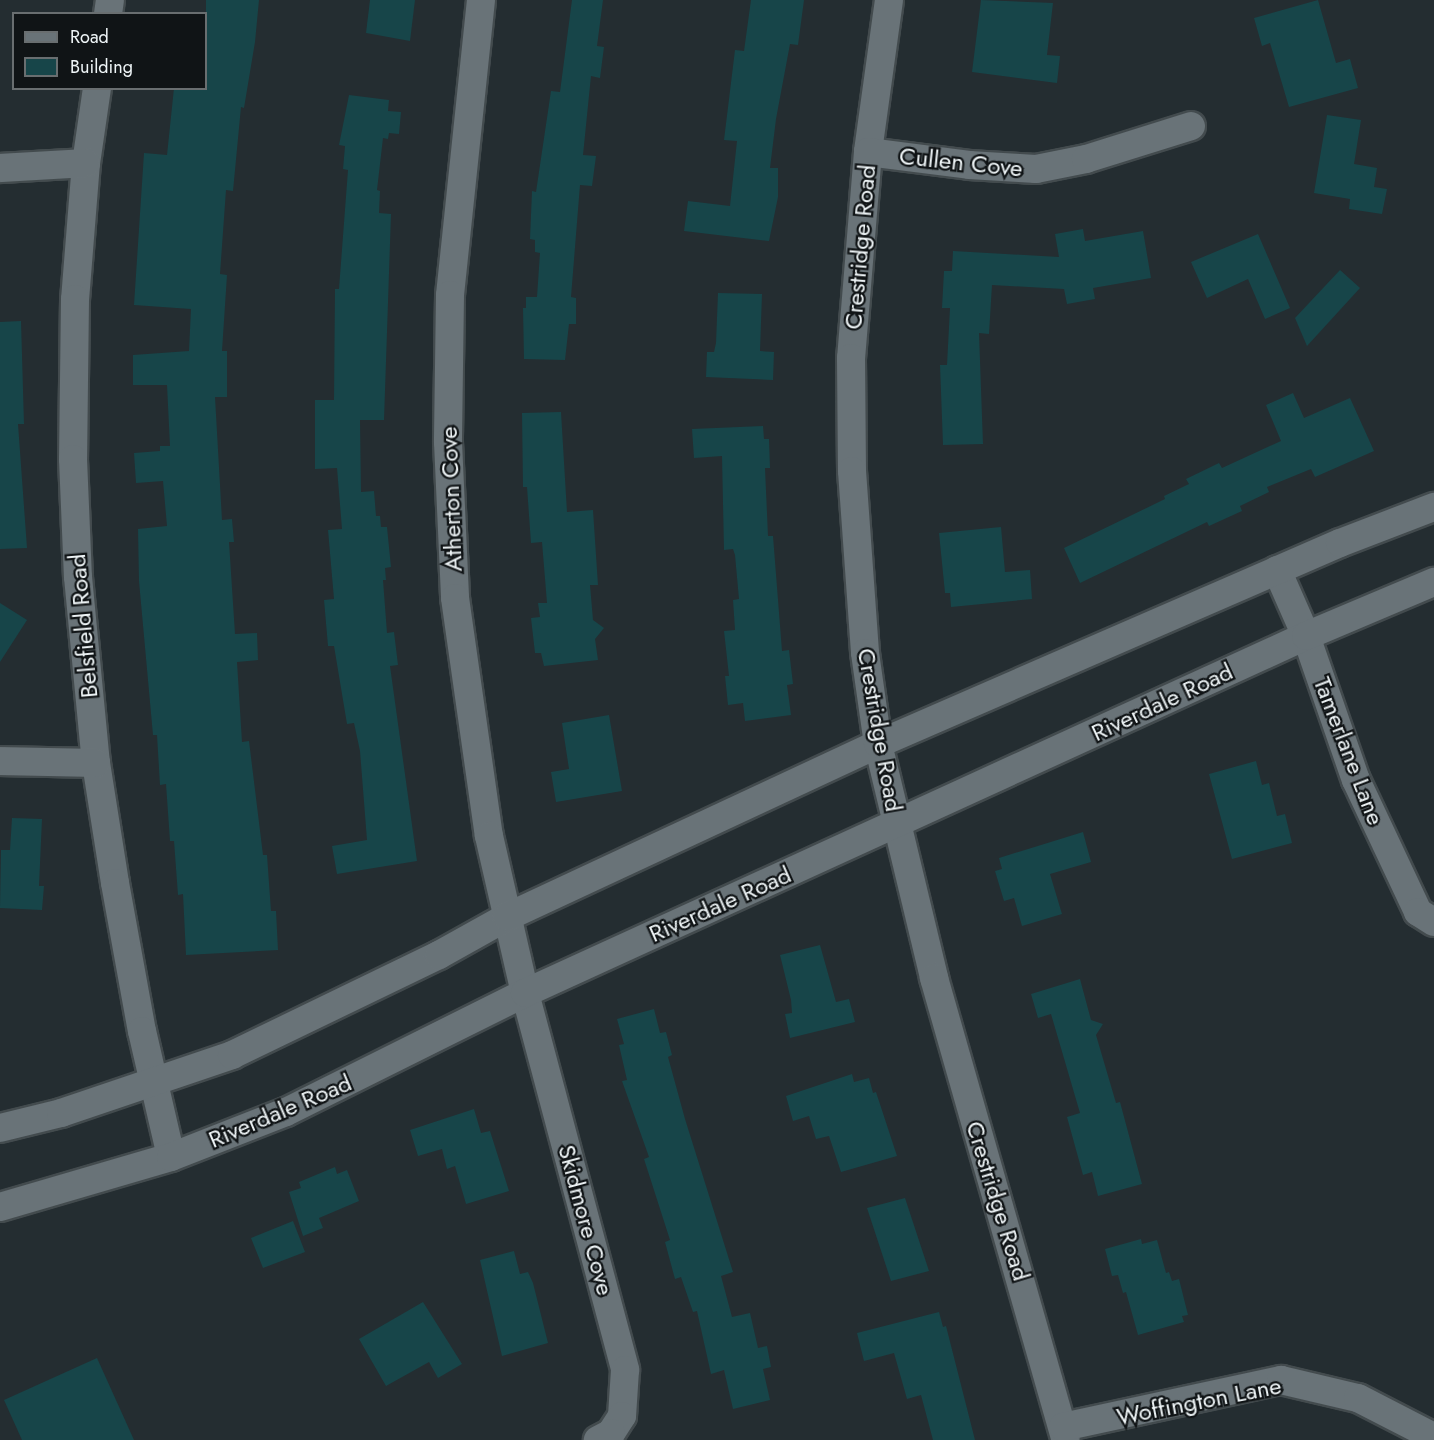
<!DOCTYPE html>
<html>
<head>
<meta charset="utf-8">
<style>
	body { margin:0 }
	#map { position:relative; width:1434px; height:1440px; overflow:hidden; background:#242d31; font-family:Jost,sans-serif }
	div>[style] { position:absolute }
	.building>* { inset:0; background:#174549 }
	.roads { filter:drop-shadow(2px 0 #434b4e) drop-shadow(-2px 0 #434b4e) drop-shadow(0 2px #434b4e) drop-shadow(0 -2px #434b4e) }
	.minor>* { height:28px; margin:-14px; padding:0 14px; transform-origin:14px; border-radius:14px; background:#697378 }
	span { translate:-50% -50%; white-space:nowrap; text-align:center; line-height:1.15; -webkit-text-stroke:4.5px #101416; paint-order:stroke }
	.street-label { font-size:24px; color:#eff5f7 }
	.legend { position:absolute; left:12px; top:12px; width:195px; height:78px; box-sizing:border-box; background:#101416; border:2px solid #696e70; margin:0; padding:8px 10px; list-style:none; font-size:18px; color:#eff5f7 }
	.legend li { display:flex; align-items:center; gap:12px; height:30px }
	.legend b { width:30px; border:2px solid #696e70 }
</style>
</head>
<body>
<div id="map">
	<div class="building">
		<i style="clip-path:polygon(206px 0,259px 0,255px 42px,244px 108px,241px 107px,233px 191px,226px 190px,220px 274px,227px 275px,222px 351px,227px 351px,227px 397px,215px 397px,222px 520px,232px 519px,234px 542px,229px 542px,235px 634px,257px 633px,258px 660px,237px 662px,242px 742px,249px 741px,263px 855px,267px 855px,271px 911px,276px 911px,278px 950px,186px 955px,183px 894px,178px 895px,174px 841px,170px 841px,166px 784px,160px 785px,157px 735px,153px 735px,139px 581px,138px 529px,167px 526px,163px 481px,136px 483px,134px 453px,160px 451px,160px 446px,170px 446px,167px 385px,133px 385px,133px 355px,189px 351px,191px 309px,134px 305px,144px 153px,167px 155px,174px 88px,206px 88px)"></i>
		<i style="clip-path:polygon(370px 0,415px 0,410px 41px,366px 33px)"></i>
		<i style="clip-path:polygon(572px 0,603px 0,597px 46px,604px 47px,600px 78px,591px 76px,583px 155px,596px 156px,592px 186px,580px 185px,571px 297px,576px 298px,576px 324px,569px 324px,565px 360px,524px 359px,523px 308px,526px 308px,526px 297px,537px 297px,540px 253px,535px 252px,535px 240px,530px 239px,532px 191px,536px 192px,551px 91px,560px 92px)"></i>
		<i style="clip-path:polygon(751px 0,804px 0,798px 45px,790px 44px,776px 119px,770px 168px,778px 168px,778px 197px,769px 241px,684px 231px,688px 201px,730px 206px,737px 141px,724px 140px,735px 50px,744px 51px)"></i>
		<i style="clip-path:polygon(981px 0,1053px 3px,1047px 55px,1060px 56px,1057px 83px,972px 72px)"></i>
		<i style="clip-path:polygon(1318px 0,1336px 63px,1350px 59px,1358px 88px,1289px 107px,1270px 43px,1262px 46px,1254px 18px)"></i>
		<i style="clip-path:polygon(349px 95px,389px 100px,388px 111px,401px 112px,399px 134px,389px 133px,388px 139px,383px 138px,377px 190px,380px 191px,379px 213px,391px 214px,384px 420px,360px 420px,361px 492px,374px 491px,376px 516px,380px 516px,381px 527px,387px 527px,391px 567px,385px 568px,386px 580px,383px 580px,387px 633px,394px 632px,398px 665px,390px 666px,417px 861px,337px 874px,332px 846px,367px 840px,360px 751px,354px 723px,347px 724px,334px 646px,328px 646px,324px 600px,334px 599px,328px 530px,342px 529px,337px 468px,315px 469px,315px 400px,334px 400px,335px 289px,339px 289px,348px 170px,343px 169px,345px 146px,339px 145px)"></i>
		<i style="clip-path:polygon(1327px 115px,1361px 120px,1354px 164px,1377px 168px,1374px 187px,1387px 189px,1382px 214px,1349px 209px,1350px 199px,1314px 193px)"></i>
		<i style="clip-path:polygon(1083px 229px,1085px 241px,1143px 231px,1151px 278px,1093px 288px,1095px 299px,1067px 304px,1064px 289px,992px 285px,989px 334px,979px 333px,983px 444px,943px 445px,940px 365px,947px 365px,950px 308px,942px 308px,944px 271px,952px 271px,953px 251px,1059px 257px,1055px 234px)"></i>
		<i style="clip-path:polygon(1258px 234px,1290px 308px,1265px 319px,1248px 279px,1207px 298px,1191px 262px)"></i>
		<i style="clip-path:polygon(1340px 270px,1360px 288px,1307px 346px,1295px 318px)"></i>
		<i style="clip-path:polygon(718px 293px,762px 294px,760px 351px,774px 352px,773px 380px,706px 377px,707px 352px,714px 352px,716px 343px)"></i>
		<i style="clip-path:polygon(21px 321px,24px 424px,18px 424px,27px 548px,0 549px,0 322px)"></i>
		<i style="clip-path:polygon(1293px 393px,1304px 418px,1350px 398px,1374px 451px,1315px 477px,1311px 469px,1267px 487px,1269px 492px,1240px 506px,1242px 511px,1209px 526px,1207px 522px,1080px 583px,1064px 548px,1165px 499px,1164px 496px,1189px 484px,1186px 479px,1219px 463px,1222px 468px,1281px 441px,1266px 405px)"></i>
		<i style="clip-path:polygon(561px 412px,567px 512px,593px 510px,598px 585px,590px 585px,593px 620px,604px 628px,595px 639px,598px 660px,544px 666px,541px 653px,535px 653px,531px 618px,540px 617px,538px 603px,547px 603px,542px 542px,531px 543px,527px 487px,523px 487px,522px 413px)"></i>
		<i style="clip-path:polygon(763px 426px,764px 439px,769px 439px,770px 468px,765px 468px,768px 536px,773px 536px,782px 651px,789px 650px,793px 684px,787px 685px,791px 715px,745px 721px,743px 703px,728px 705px,725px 676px,729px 676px,724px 631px,735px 630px,733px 600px,739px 599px,735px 555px,733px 549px,724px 550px,722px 456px,694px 458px,692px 429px)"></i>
		<i style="clip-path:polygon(1001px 527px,1005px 572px,1030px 570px,1032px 599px,951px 607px,950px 593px,945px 593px,939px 533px)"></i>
		<i style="clip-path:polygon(0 603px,27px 620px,0 662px)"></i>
		<i style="clip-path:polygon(609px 715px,622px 791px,556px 802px,551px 772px,569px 769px,562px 723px)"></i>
		<i style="clip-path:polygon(1256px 761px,1262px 785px,1269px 783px,1277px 816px,1285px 814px,1292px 843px,1232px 859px,1209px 774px)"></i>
		<i style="clip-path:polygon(12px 818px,42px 819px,39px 886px,44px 886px,42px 910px,0 908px,1px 850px,10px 850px)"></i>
		<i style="clip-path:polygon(1083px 832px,1091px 862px,1050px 874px,1062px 914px,1022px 926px,1014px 898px,1004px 901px,995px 871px,1002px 869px,999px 858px)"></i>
		<i style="clip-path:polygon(820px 945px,836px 1002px,849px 999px,855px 1022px,790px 1038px,785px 1014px,792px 1013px,791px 1000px,780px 955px)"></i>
		<i style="clip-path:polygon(1080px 979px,1091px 1020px,1103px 1024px,1096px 1035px,1116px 1103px,1120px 1102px,1142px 1184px,1098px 1196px,1092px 1172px,1083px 1175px,1067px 1117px,1080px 1113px,1051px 1014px,1038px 1018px,1031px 994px)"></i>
		<i style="clip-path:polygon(654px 1009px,660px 1033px,666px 1032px,672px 1055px,668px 1057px,685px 1119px,733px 1272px,721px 1276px,732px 1317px,750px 1313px,758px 1348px,767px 1346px,771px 1367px,763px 1369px,770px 1400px,733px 1409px,724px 1370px,711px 1374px,697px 1311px,693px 1312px,681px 1277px,675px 1279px,665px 1242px,670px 1240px,644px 1159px,649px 1157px,622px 1081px,627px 1080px,619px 1045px,624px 1044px,617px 1019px)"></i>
		<i style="clip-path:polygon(852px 1074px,854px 1082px,869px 1078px,873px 1093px,876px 1092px,897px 1156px,841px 1172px,829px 1136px,816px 1139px,809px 1116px,793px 1121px,786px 1096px)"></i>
		<i style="clip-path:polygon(474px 1109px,481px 1133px,490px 1131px,509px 1191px,466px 1204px,455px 1166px,447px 1169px,442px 1149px,418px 1156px,410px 1130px)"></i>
		<i style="clip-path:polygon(335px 1167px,337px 1174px,347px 1170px,359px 1201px,319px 1218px,323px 1228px,303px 1236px,289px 1192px,301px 1188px,299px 1182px)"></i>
		<i style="clip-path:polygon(905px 1198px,929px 1271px,891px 1281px,867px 1208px)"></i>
		<i style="clip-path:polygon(293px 1221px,305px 1252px,263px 1268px,251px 1238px)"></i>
		<i style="clip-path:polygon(1141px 1239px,1142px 1244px,1157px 1240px,1166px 1273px,1169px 1272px,1172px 1281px,1179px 1279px,1188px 1315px,1182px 1316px,1184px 1322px,1138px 1335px,1126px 1292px,1123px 1293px,1118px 1275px,1112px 1276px,1105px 1249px)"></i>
		<i style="clip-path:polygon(514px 1251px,520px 1274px,528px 1272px,533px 1283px,548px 1343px,502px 1356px,480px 1260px)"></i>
		<i style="clip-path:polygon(423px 1302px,462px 1364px,438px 1378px,429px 1362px,386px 1386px,359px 1339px)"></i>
		<i style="clip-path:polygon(939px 1312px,943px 1327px,946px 1326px,975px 1440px,933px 1440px,921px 1395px,907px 1399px,894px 1353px,864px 1361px,857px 1333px)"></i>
		<i style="clip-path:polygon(97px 1358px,134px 1440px,22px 1440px,4px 1400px)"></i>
	</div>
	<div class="roads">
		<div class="minor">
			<i style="left:481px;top:0;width:297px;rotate:96deg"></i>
			<i style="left:450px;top:295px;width:147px;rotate:90.8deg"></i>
			<i style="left:448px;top:442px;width:156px;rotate:87.4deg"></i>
			<i style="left:455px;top:598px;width:240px;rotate:81.9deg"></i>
			<i style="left:489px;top:836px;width:161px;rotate:77.1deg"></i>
			<i style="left:525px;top:993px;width:390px;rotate:75.1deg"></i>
			<i style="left:625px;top:1370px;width:46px;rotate:93.7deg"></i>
			<i style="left:622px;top:1416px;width:20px;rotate:123deg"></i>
			<i style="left:611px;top:1433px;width:15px;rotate:152deg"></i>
			<i style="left:889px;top:0;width:153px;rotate:97.9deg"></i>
			<i style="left:868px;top:152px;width:207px;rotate:94.7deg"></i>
			<i style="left:851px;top:358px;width:113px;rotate:89.5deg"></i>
			<i style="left:852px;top:471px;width:182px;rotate:85.9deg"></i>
			<i style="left:865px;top:653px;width:92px;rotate:81.9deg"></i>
			<i style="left:878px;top:744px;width:241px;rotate:76.5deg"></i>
			<i style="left:934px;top:978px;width:480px;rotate:74.1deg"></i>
			<i style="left:108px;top:14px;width:14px;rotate:-82deg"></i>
			<i style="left:97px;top:88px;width:76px;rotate:98.3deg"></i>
			<i style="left:86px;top:163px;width:136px;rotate:94.6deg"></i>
			<i style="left:75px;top:299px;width:160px;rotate:90.7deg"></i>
			<i style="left:73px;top:459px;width:118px;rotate:87.6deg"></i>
			<i style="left:78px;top:577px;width:187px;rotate:84.5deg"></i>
			<i style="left:96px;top:763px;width:121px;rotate:81deg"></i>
			<i style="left:115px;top:883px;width:150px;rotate:79.7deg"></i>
			<i style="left:142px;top:1031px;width:129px;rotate:77deg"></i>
			<i style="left:868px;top:152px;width:102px;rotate:7.3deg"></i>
			<i style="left:969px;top:165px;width:67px;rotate:3.4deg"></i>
			<i style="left:1036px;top:169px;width:51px;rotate:-11.3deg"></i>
			<i style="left:1086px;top:159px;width:110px;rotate:-17.4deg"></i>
			<i style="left:0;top:168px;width:86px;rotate:-3.3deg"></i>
			<i style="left:1277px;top:570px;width:72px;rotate:66.3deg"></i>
			<i style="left:1306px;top:636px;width:152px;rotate:70.9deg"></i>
			<i style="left:1356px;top:780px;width:146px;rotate:64.8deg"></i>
			<i style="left:1418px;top:912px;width:19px;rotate:32deg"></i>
			<i style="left:0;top:761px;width:96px;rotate:1.2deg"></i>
			<i style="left:0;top:1128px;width:63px;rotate:-13.8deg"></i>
			<i style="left:61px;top:1113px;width:181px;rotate:-18.7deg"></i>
			<i style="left:232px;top:1055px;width:230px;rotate:-25.8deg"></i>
			<i style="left:439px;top:955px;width:78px;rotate:-29.2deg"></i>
			<i style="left:507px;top:917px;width:409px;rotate:-25deg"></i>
			<i style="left:878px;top:744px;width:504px;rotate:-23.51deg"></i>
			<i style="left:1340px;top:543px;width:101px;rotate:-21deg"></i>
			<i style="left:0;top:1207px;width:178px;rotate:-16.3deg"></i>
			<i style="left:171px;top:1157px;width:123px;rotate:-21.4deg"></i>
			<i style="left:286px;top:1112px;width:267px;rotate:-26.5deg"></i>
			<i style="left:525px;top:993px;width:859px;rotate:-24.57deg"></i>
			<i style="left:1306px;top:636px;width:139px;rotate:-22.9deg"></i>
			<i style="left:1063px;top:1427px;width:223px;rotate:-12.2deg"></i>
			<i style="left:1281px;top:1380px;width:79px;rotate:13.2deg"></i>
			<i style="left:1358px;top:1398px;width:85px;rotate:27.2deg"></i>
		</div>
	</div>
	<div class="street-label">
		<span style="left:961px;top:162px;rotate:6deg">Cullen Cove</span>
		<span style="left:860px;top:247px;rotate:-85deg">Crestridge Road</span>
		<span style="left:451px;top:499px;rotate:-92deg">Atherton Cove</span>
		<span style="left:83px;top:626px;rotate:-95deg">Belsfield Road</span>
		<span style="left:1162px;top:702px;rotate:-25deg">Riverdale Road</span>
		<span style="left:880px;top:730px;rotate:80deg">Crestridge Road</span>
		<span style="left:1349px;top:751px;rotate:69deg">Tamerlane Lane</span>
		<span style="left:720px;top:904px;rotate:-24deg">Riverdale Road</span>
		<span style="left:280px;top:1111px;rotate:-23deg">Riverdale Road</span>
		<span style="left:998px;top:1201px;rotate:73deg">Crestridge Road</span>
		<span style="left:586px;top:1220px;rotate:75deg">Skidmore Cove</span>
		<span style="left:1199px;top:1401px;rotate:-11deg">Woffington Lane</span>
	</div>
	<ul class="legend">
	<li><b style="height:8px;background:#697378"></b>Road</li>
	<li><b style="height:16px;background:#174549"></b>Building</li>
	</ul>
</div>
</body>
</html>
